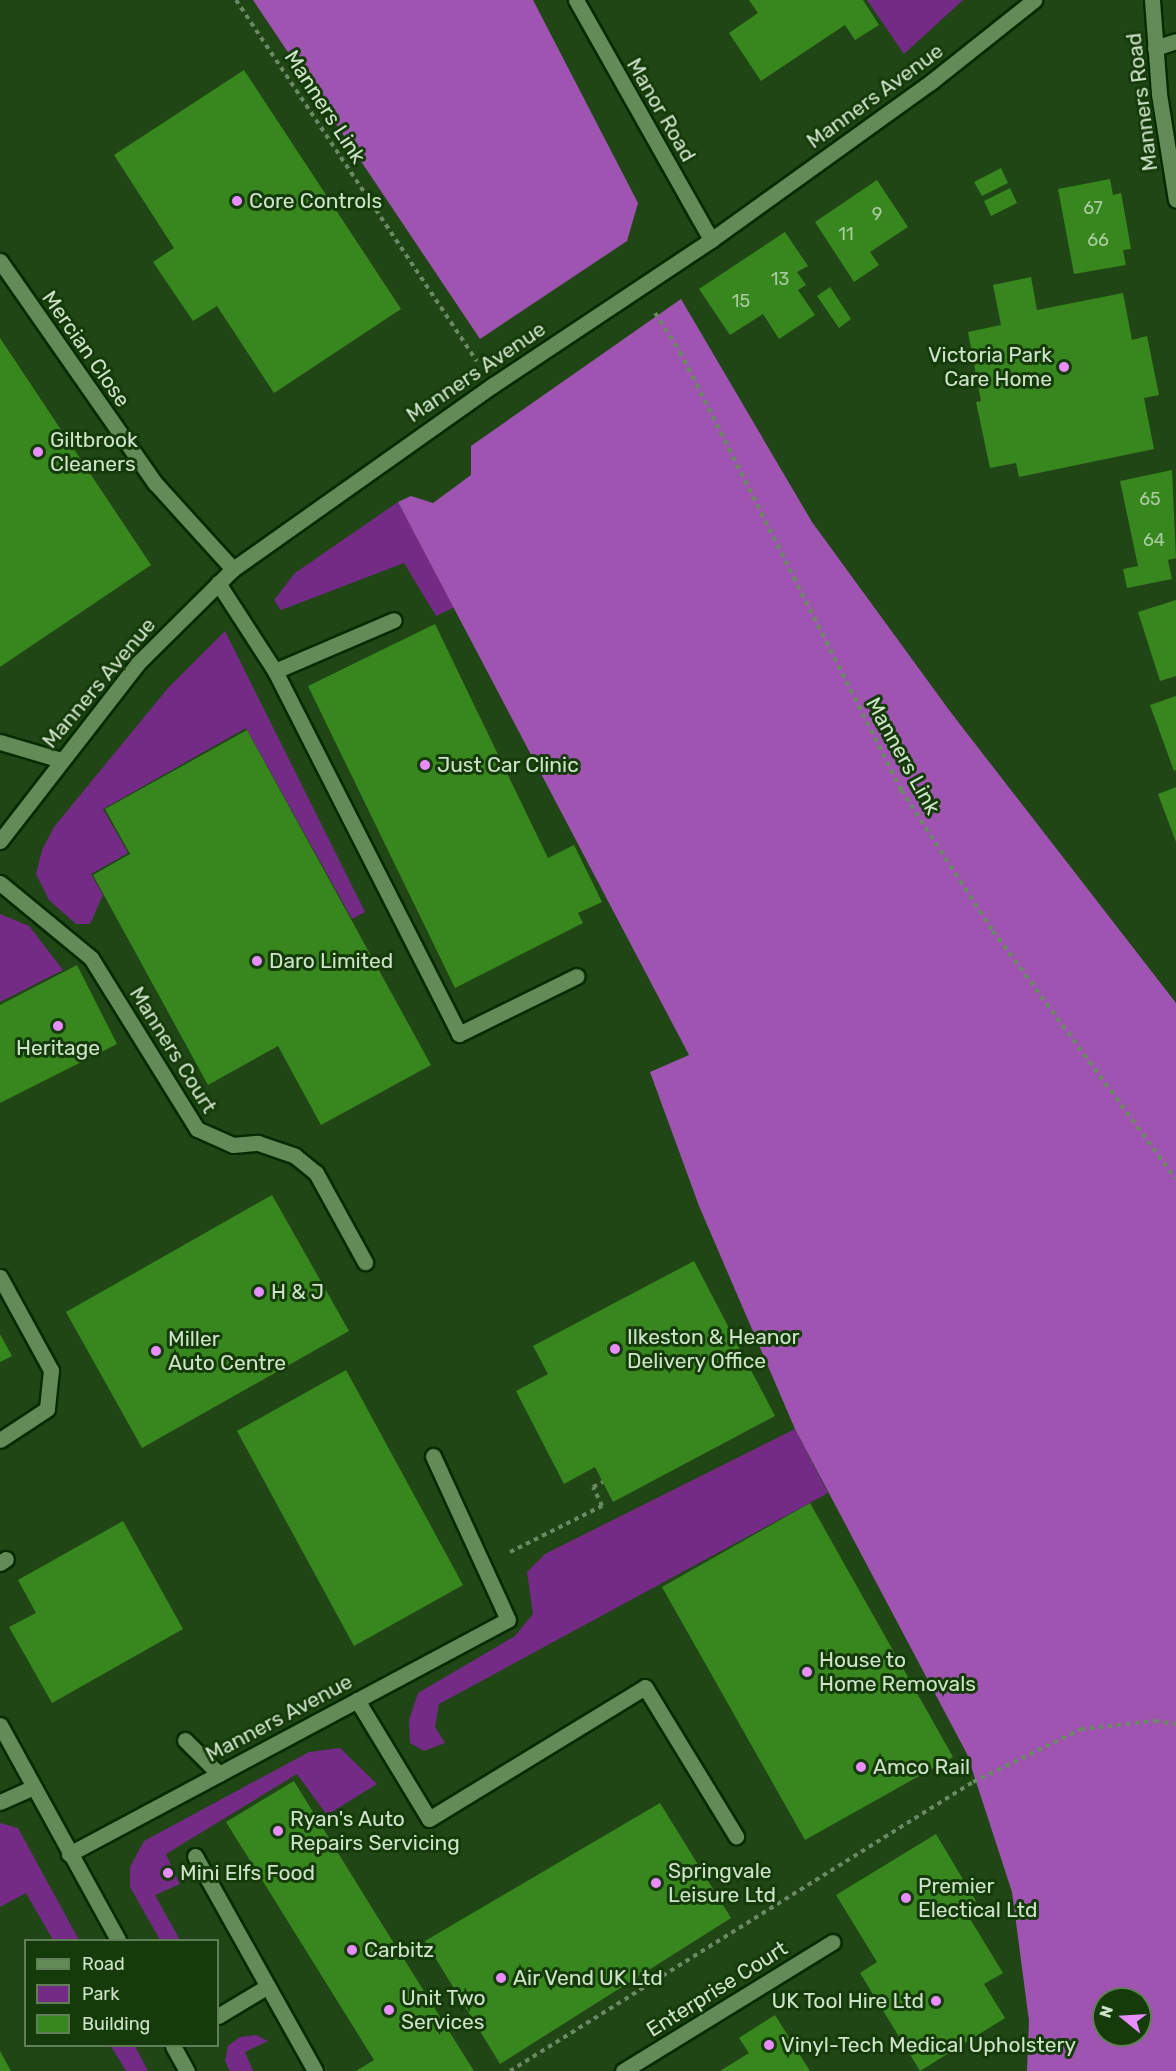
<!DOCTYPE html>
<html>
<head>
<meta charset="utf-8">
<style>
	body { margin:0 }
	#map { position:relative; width:1176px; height:2071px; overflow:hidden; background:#204616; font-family:Rubik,sans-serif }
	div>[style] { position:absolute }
	.green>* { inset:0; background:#732b85 }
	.forest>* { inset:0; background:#9e54b0 }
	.building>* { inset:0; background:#38861e }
	.path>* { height:4px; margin-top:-2px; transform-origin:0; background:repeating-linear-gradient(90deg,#6b8a63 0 4.5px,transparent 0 9px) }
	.roads { filter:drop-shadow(2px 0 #052b00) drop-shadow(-2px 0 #052b00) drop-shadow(0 2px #052b00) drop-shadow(0 -2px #052b00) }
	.lane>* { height:15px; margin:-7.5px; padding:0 7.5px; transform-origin:7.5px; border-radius:7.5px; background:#638b58 }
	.street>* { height:15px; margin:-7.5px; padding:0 7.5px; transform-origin:7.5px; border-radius:7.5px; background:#638b58 }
	.secondary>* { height:15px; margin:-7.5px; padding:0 7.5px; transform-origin:7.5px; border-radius:7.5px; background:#638b58 }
	.dots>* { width:16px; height:16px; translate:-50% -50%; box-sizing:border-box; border:3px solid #163b0a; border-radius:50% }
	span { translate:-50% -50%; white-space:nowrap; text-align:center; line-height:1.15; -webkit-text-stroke:6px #163b0a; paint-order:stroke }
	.number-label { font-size:18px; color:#a8cc9e }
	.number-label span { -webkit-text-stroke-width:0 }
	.street-label { font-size:21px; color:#cee4c9 }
	.poi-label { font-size:21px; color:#cee4c9 }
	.left { translate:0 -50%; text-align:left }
	.right { translate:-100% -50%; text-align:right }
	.legend { position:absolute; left:24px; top:1939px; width:195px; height:108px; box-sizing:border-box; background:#163b0a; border:2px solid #607f56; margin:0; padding:8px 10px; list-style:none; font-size:18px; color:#cee4c9 }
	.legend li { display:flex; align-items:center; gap:12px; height:30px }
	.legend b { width:30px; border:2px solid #607f56 }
	.north { position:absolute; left:1092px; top:1987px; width:60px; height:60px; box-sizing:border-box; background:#163b0a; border:2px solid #607f56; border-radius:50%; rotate:288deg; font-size:16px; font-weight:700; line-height:24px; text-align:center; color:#cee4c9 }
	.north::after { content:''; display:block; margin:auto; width:21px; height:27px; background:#e88eff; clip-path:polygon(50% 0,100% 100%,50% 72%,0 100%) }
</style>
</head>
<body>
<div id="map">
	<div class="green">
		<i style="clip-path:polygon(867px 0,963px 0,904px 54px)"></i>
		<i style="clip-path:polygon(398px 502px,455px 607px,436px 616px,404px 563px,281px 610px,274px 600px,295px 573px)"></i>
		<i style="clip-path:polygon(225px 631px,365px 912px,352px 919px,246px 728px,103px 809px,128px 853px,91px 874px,103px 895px,90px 924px,76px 924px,49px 900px,36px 874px,42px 850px,54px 827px,168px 688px)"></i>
		<i style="clip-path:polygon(0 914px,29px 926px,63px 970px,0 1002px)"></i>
		<i style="clip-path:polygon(795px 1429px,828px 1493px,439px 1704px,435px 1727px,445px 1743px,424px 1751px,410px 1743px,409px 1720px,418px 1693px,515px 1636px,533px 1614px,527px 1572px,545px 1554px)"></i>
		<i style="clip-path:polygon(340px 1748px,377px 1784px,327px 1815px,297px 1774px,166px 1854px,180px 1884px,155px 1895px,180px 1940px,160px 1940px,130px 1887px,130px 1867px,144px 1841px,309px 1752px)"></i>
		<i style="clip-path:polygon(0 1823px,18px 1828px,79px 1940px,53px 1940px,26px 1893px,0 1907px)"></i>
		<i style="clip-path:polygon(256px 2035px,268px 2041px,245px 2052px,253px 2071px,230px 2071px,225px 2061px,228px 2046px,240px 2037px)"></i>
		<i style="clip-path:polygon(111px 2046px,135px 2046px,148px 2071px,126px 2071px)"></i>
	</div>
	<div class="forest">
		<i style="clip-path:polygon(253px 0,533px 0,638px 203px,627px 241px,480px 339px)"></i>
		<i style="clip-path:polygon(evenodd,681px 299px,812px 522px,952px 714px,1176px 1003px,1176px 2071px,1027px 2071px,1029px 2021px,1012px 1892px,967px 1754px,795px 1429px,699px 1206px,650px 1072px,689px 1055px,398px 502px,411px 496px,433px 503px,471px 475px,471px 446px,681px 299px,1104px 1999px,1140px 1999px,1140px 2035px,1104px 2035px,1104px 1999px)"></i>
	</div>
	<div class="building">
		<i style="clip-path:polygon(749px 0,863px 0,879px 25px,855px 40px,845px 25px,761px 81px,729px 33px,758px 13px)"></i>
		<i style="clip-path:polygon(244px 70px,401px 309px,274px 393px,217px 306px,193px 321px,153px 262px,174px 248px,114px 155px)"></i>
		<i style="clip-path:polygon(1001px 168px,1008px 183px,982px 196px,974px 182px)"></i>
		<i style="clip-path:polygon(1110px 179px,1113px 195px,1121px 193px,1126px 220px,1131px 249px,1123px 250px,1126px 265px,1074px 274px,1058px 189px)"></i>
		<i style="clip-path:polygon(877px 180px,908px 227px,870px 252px,879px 265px,854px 282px,815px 222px)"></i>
		<i style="clip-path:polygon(1010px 188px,1017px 203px,991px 216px,984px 201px)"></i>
		<i style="clip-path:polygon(785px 232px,808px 266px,797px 272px,806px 285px,798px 290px,815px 315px,779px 339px,763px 314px,730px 335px,699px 289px)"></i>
		<i style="clip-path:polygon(1031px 277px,1037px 310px,1123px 293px,1132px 340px,1147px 336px,1159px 395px,1144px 398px,1154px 449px,1019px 477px,1016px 463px,990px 468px,976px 402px,981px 401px,968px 332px,1001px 325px,993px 285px)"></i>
		<i style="clip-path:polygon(830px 287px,851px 319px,839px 328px,817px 296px)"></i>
		<i style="clip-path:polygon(0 338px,151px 565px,0 667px)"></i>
		<i style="clip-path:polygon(1172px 470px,1176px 558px,1168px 560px,1172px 579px,1127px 588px,1123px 569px,1138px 566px,1120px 481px)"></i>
		<i style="clip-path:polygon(1176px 600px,1176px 676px,1160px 681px,1138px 612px)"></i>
		<i style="clip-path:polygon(435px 624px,548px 858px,574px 845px,602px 902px,578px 913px,583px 923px,455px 988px,308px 686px)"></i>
		<i style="clip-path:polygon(1176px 696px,1176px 770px,1174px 771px,1150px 705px)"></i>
		<i style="clip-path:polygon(247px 730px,431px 1065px,321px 1125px,278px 1046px,208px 1085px,93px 875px,130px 854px,105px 809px)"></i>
		<i style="clip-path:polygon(1176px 787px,1176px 842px,1158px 794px)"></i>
		<i style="clip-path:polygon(77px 965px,117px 1044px,0 1103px,0 1005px)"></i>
		<i style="clip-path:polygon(272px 1195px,349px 1331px,142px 1448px,66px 1312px)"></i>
		<i style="clip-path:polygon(694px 1261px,775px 1416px,613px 1502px,595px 1467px,564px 1484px,516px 1391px,548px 1374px,533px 1346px)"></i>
		<i style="clip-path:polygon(0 1334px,12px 1356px,0 1362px)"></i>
		<i style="clip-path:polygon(346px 1370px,463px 1585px,354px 1646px,237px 1431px)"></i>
		<i style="clip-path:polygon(810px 1503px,953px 1757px,805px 1840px,662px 1587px)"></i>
		<i style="clip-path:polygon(123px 1521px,183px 1629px,52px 1703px,9px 1627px,36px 1613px,18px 1580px)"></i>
		<i style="clip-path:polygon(294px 1781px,367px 1900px,474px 2071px,356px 2071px,374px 2060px,226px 1822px)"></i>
		<i style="clip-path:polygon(660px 1803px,731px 1918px,500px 2064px,425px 1941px)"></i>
		<i style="clip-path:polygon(936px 1834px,976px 1901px,964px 1909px,1003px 1973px,984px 1984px,1005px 2018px,920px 2071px,860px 1973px,877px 1962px,836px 1895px)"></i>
		<i style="clip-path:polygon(775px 2015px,810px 2071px,720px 2071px,749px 2053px,739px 2038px)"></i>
		<i style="clip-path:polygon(0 2051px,11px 2071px,0 2071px)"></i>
	</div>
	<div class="path">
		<i style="left:236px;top:0;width:434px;rotate:56.3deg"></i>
		<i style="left:655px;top:313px;width:46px;rotate:57.3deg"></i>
		<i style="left:680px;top:352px;width:491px;rotate:63.2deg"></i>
		<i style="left:901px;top:790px;width:168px;rotate:56.9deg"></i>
		<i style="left:993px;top:931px;width:308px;rotate:53.6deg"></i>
		<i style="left:510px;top:1552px;width:103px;rotate:-26.6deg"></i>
		<i style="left:602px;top:1506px;width:21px;rotate:-115deg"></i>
		<i style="left:593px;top:1487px;width:11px;rotate:-27deg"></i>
		<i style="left:510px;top:2071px;width:546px;rotate:-31.97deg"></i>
		<i style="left:973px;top:1782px;width:120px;rotate:-26.1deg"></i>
		<i style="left:1081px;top:1729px;width:74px;rotate:-6.2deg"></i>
		<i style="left:1155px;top:1721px;width:21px;rotate:8deg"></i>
	</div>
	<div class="roads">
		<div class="lane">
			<i style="left:1155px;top:48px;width:22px;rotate:-18deg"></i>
			<i style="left:218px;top:583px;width:105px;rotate:57.1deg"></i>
			<i style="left:275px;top:671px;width:407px;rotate:63.1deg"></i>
			<i style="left:459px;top:1034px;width:131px;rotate:-26.2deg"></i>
			<i style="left:275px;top:671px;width:129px;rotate:-23.2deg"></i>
			<i style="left:0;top:742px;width:64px;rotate:16.4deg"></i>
			<i style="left:0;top:883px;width:118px;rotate:39.5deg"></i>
			<i style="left:91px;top:958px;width:201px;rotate:58.2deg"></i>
			<i style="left:197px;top:1129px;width:39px;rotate:24deg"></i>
			<i style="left:233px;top:1145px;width:25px;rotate:-5deg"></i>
			<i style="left:258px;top:1143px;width:39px;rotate:19deg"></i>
			<i style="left:295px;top:1156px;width:27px;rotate:39deg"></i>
			<i style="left:316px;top:1173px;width:102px;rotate:61.2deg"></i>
			<i style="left:0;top:1277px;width:106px;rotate:61.3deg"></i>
			<i style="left:51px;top:1370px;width:39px;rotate:96deg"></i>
			<i style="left:47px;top:1409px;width:56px;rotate:146.6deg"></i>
			<i style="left:433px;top:1456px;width:180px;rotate:65.4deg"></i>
			<i style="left:0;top:1563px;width:7px;rotate:-34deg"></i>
			<i style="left:357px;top:1700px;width:139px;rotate:58.8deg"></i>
			<i style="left:429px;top:1819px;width:253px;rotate:-31.4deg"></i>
			<i style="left:645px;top:1687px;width:175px;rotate:58.6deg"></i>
			<i style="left:185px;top:1740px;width:48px;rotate:45deg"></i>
			<i style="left:0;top:1802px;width:36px;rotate:-24deg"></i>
			<i style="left:195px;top:1856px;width:246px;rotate:60.8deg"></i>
			<i style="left:218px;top:2016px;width:58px;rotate:-31deg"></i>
			<i style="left:623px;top:2071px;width:246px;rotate:-31.6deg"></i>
		</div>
		<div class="street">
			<i style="left:576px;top:0;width:275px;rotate:60.6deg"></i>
			<i style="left:1152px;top:0;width:94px;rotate:85.7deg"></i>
			<i style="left:1159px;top:94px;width:107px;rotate:80.9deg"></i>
			<i style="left:0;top:261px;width:271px;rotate:55.1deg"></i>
			<i style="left:155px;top:483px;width:116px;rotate:47.8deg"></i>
			<i style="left:69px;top:1854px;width:497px;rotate:-28.1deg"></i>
		</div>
		<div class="secondary">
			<i style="left:0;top:841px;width:227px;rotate:-52.2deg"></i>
			<i style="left:139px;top:662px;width:132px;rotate:-44.7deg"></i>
			<i style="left:233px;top:569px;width:319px;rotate:-35.3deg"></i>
			<i style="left:493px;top:385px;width:262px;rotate:-33.6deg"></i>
			<i style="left:711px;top:240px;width:271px;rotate:-35.7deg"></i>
			<i style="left:931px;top:82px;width:132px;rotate:-38.5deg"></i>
			<i style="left:0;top:1725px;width:245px;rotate:61.2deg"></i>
			<i style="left:173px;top:2046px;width:29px;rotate:61deg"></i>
		</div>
	</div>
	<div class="dots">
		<i style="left:237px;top:201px;background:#e88eff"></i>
		<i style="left:1064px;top:367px;background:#e88eff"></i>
		<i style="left:38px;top:452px;background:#e88eff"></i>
		<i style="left:425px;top:765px;background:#e88eff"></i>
		<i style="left:257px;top:961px;background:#e88eff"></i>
		<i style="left:58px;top:1026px;background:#e88eff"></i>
		<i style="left:259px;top:1292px;background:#e88eff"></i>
		<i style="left:615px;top:1349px;background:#e88eff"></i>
		<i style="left:156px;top:1351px;background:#e88eff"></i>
		<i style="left:807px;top:1672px;background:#e88eff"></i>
		<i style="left:861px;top:1767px;background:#e88eff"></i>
		<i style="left:278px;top:1831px;background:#e88eff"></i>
		<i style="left:168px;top:1873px;background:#e88eff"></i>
		<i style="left:656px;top:1883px;background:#e88eff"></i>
		<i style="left:906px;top:1898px;background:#e88eff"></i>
		<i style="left:352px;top:1950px;background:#e88eff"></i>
		<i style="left:501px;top:1978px;background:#e88eff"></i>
		<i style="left:936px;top:2001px;background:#e88eff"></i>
		<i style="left:389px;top:2010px;background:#e88eff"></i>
		<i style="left:769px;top:2045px;background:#e88eff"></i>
	</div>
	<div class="number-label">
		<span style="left:1093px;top:208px">67</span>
		<span style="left:877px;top:214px">9</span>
		<span style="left:846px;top:234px">11</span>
		<span style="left:1098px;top:240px">66</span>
		<span style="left:780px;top:279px">13</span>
		<span style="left:741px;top:301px">15</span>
		<span style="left:1150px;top:499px">65</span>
		<span style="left:1154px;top:540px">64</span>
	</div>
	<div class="street-label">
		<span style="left:875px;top:96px;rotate:-36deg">Manners Avenue</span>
		<span style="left:1142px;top:102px;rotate:-97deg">Manners Road</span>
		<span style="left:325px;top:107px;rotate:57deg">Manners Link</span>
		<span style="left:661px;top:110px;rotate:60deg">Manor Road</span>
		<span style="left:86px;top:349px;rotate:55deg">Mercian Close</span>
		<span style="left:476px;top:372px;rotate:-34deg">Manners Avenue</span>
		<span style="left:99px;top:683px;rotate:-50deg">Manners Avenue</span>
		<span style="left:903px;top:756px;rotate:61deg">Manners Link</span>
		<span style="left:173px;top:1050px;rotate:58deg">Manners Court</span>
		<span style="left:279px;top:1718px;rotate:-28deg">Manners Avenue</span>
		<span style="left:717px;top:1989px;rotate:-32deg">Enterprise Court</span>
	</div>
	<div class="poi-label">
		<span class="left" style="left:249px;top:201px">Core Controls</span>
		<span class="right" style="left:1052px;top:367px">Victoria Park<br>Care Home</span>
		<span class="left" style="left:50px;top:452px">Giltbrook<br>Cleaners</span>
		<span class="left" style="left:437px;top:765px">Just Car Clinic</span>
		<span class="left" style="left:269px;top:961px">Daro Limited</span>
		<span style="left:58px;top:1048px">Heritage</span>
		<span class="left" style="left:271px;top:1292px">H &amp; J</span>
		<span class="left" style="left:627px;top:1349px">Ilkeston &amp; Heanor<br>Delivery Office</span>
		<span class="left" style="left:168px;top:1351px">Miller<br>Auto Centre</span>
		<span class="left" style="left:819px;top:1672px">House to<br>Home Removals</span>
		<span class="left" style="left:873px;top:1767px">Amco Rail</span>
		<span class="left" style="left:290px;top:1831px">Ryan's Auto<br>Repairs Servicing</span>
		<span class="left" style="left:668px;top:1883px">Springvale<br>Leisure Ltd</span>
		<span class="left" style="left:180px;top:1873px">Mini Elfs Food</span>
		<span class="left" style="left:918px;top:1898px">Premier<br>Electical Ltd</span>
		<span class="left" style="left:364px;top:1950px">Carbitz</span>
		<span class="left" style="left:513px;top:1978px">Air Vend UK Ltd</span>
		<span class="left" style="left:401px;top:2010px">Unit Two<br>Services</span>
		<span class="right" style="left:924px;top:2001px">UK Tool Hire Ltd</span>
		<span class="left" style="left:781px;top:2045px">Vinyl-Tech Medical Upholstery</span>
	</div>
	<ul class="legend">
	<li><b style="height:8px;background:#638b58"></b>Road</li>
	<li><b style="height:16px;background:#732b85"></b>Park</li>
	<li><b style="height:16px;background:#38861e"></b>Building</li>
	</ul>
	<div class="north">N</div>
</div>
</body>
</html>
